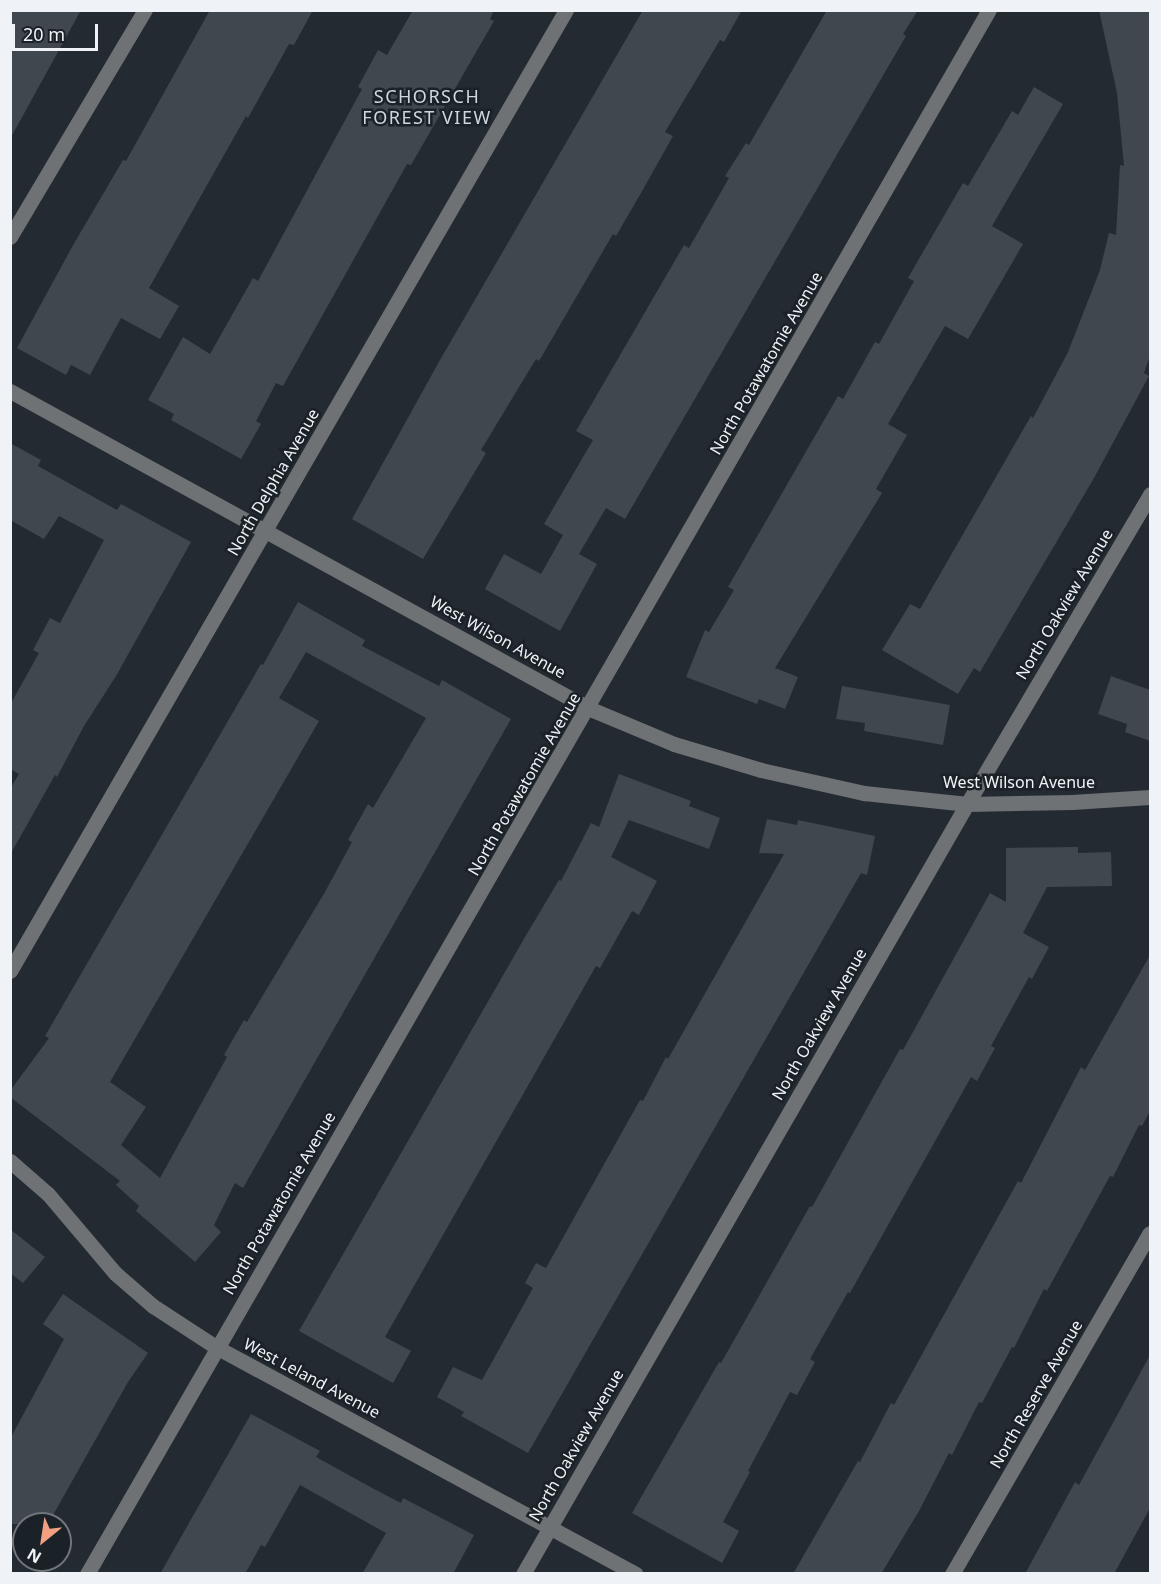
<!DOCTYPE html>
<html>
<head>
<meta charset="utf-8">
<style>
	body { margin:0 }
	#map { position:relative; width:1161px; height:1584px; overflow:hidden; background:#242a31; font-family:"Noto Sans",sans-serif }
	div>[style] { position:absolute }
	.building>* { inset:0; background:#40474f }
	.minor>* { height:15px; margin:-7.5px; padding:0 7.5px; transform-origin:7.5px; border-radius:7.5px; background:#6e7275 }
	span { translate:-50% -50%; white-space:nowrap; text-align:center; line-height:1.15; -webkit-text-stroke:5px #1a2127; paint-order:stroke }
	.street-label { font-size:16px; color:#eff3f8 }
	.neighbourhood-label { font-size:18px; color:#ced7e0; letter-spacing:1.5px }
	.frame { position:absolute; inset:0; border:12px solid #eff3f8; pointer-events:none }
	.north { position:absolute; left:12px; top:1512px; width:60px; height:60px; box-sizing:border-box; background:#1a2127; border:2px solid #6f757b; border-radius:50%; rotate:210deg; font-size:16px; font-weight:700; line-height:24px; text-align:center; color:#eff3f8 }
	.north::after { content:''; display:block; margin:auto; width:21px; height:27px; background:#f3a082; clip-path:polygon(50% 0,100% 100%,50% 72%,0 100%) }
	.scale { position:absolute; left:12px; top:24px; width:86px; height:27px; box-sizing:border-box; border:3px solid #eff3f8; border-top:0; padding-left:8px; font-size:18px; line-height:21px; white-space:nowrap; color:#eff3f8; -webkit-text-stroke:4px #1a2127; paint-order:stroke }
</style>
</head>
<body>
<div id="map">
	<div class="building">
		<i style="clip-path:polygon(10px 10px,81px 10px,10px 139px)"></i>
		<i style="clip-path:polygon(210px 10px,313px 10px,294px 45px,289px 44px,248px 118px,246px 116px,149px 288px,179px 306px,160px 339px,121px 318px,90px 375px,71px 365px,66px 375px,17px 348px,72px 247px,123px 160px,126px 161px)"></i>
		<i style="clip-path:polygon(413px 10px,494px 10px,490px 19px,494px 21px,411px 165px,407px 164px,283px 386px,276px 383px,256px 421px,261px 424px,241px 459px,171px 420px,174px 414px,148px 400px,183px 337px,210px 354px,253px 278px,258px 281px,362px 89px,358px 87px,378px 50px,387px 55px)"></i>
		<i style="clip-path:polygon(643px 10px,742px 10px,724px 42px,720px 40px,665px 132px,673px 136px,641px 193px,616px 236px,613px 234px,539px 361px,536px 359px,481px 450px,486px 453px,423px 559px,352px 519px,440px 360px)"></i>
		<i style="clip-path:polygon(827px 10px,918px 10px,903px 34px,906px 36px,625px 519px,606px 508px,579px 554px,597px 564px,560px 631px,485px 589px,504px 554px,541px 574px,563px 535px,544px 524px,593px 440px,576px 431px,684px 245px,689px 248px,729px 178px,725px 176px,746px 143px,749px 145px)"></i>
		<i style="clip-path:polygon(1099px 10px,1150px 10px,1150px 356px,1144px 373px,1149px 376px,1094px 478px,980px 672px,974px 668px,958px 694px,882px 650px,910px 604px,920px 609px,1031px 416px,1033px 418px,1068px 352px,1100px 270px,1109px 233px,1116px 235px,1120px 165px,1124px 166px,1117px 93px)"></i>
		<i style="clip-path:polygon(1034px 87px,1063px 104px,992px 226px,1023px 244px,968px 339px,945px 326px,888px 424px,907px 435px,876px 489px,882px 493px,775px 668px,798px 677px,785px 709px,759px 699px,757px 704px,686px 677px,705px 630px,709px 632px,734px 590px,728px 587px,838px 396px,843px 399px,875px 342px,879px 344px,914px 281px,908px 278px,963px 183px,968px 186px,1012px 111px,1018px 115px)"></i>
		<i style="clip-path:polygon(10px 443px,41px 460px,38px 466px,117px 510px,121px 504px,191px 542px,116px 676px,84px 726px,57px 777px,55px 775px,10px 855px,10px 789px,19px 774px,10px 769px,10px 705px,39px 653px,33px 650px,50px 618px,60px 623px,104px 540px,59px 516px,44px 539px,10px 520px)"></i>
		<i style="clip-path:polygon(evenodd,298px 602px,365px 640px,362px 646px,439px 686px,442px 680px,511px 719px,243px 1188px,235px 1183px,214px 1225px,221px 1232px,195px 1262px,136px 1211px,139px 1206px,116px 1185px,120px 1181px,10px 1097px,10px 1091px,49px 1038px,45px 1036px,239px 702px,261px 664px,263px 665px,298px 602px,306px 652px,426px 718px,373px 808px,368px 804px,348px 840px,352px 842px,325px 892px,247px 1022px,244px 1020px,224px 1055px,227px 1057px,160px 1178px,121px 1145px,146px 1107px,110px 1082px,319px 721px,279px 698px,306px 652px)"></i>
		<i style="clip-path:polygon(1111px 676px,1150px 690px,1150px 741px,1125px 732px,1127px 724px,1098px 714px)"></i>
		<i style="clip-path:polygon(842px 686px,950px 705px,943px 745px,864px 731px,865px 723px,836px 719px)"></i>
		<i style="clip-path:polygon(619px 774px,691px 801px,689px 806px,720px 818px,709px 849px,629px 820px,611px 857px,657px 881px,639px 915px,632px 911px,600px 968px,596px 966px,385px 1337px,411px 1351px,393px 1383px,299px 1331px,525px 937px,559px 880px,561px 881px,591px 823px,599px 827px)"></i>
		<i style="clip-path:polygon(767px 819px,797px 825px,798px 820px,875px 836px,867px 875px,861px 873px,528px 1453px,461px 1416px,464px 1412px,437px 1397px,453px 1367px,482px 1380px,533px 1288px,525px 1283px,536px 1263px,546px 1268px,640px 1100px,643px 1101px,666px 1057px,668px 1059px,784px 854px,759px 853px)"></i>
		<i style="clip-path:polygon(1078px 847px,1078px 853px,1111px 852px,1112px 886px,1047px 887px,1023px 933px,1049px 947px,1032px 979px,1029px 977px,991px 1046px,995px 1048px,977px 1081px,971px 1077px,850px 1293px,848px 1292px,810px 1359px,815px 1362px,797px 1395px,790px 1392px,748px 1471px,750px 1472px,723px 1522px,739px 1531px,722px 1563px,632px 1513px,719px 1362px,721px 1363px,810px 1206px,812px 1207px,900px 1049px,903px 1050px,990px 893px,1006px 902px,1006px 848px)"></i>
		<i style="clip-path:polygon(1150px 955px,1150px 1111px,1142px 1126px,1139px 1125px,1113px 1177px,1110px 1176px,1047px 1291px,1044px 1289px,1014px 1348px,1012px 1347px,982px 1403px,979px 1402px,952px 1455px,949px 1453px,919px 1511px,881px 1574px,793px 1574px,858px 1461px,860px 1462px,891px 1403px,894px 1405px,1018px 1181px,1021px 1183px,1081px 1067px,1085px 1070px)"></i>
		<i style="clip-path:polygon(10px 1229px,45px 1257px,23px 1283px,10px 1273px)"></i>
		<i style="clip-path:polygon(63px 1294px,148px 1353px,128px 1382px,48px 1524px,10px 1524px,10px 1439px,64px 1339px,43px 1324px)"></i>
		<i style="clip-path:polygon(1150px 1355px,1150px 1508px,1114px 1574px,1025px 1574px,1075px 1482px,1079px 1485px)"></i>
		<i style="clip-path:polygon(251px 1414px,320px 1451px,316px 1457px,374px 1489px,401px 1503px,403px 1498px,474px 1535px,453px 1574px,362px 1574px,386px 1533px,300px 1485px,265px 1547px,261px 1545px,245px 1574px,160px 1574px)"></i>
	</div>
	<div class="minor">
		<i style="left:10px;top:237px;width:264px;rotate:-59.3deg"></i>
		<i style="left:10px;top:391px;width:659px;rotate:28.74deg"></i>
		<i style="left:588px;top:708px;width:93px;rotate:22.7deg"></i>
		<i style="left:674px;top:744px;width:91px;rotate:16.6deg"></i>
		<i style="left:761px;top:770px;width:106px;rotate:12.6deg"></i>
		<i style="left:864px;top:793px;width:104px;rotate:6.1deg"></i>
		<i style="left:967px;top:804px;width:105px;rotate:-1.1deg"></i>
		<i style="left:1072px;top:802px;width:78px;rotate:-3.7deg"></i>
		<i style="left:10px;top:971px;width:1110px;rotate:-59.95deg"></i>
		<i style="left:10px;top:1161px;width:50px;rotate:41deg"></i>
		<i style="left:48px;top:1194px;width:104px;rotate:49.7deg"></i>
		<i style="left:115px;top:1273px;width:50px;rotate:41deg"></i>
		<i style="left:153px;top:1306px;width:75px;rotate:33.1deg"></i>
		<i style="left:216px;top:1347px;width:477px;rotate:28.4deg"></i>
		<i style="left:87px;top:1574px;width:1805px;rotate:-60.03deg"></i>
		<i style="left:523px;top:1574px;width:889px;rotate:-60.03deg"></i>
		<i style="left:967px;top:804px;width:360px;rotate:-59.4deg"></i>
		<i style="left:952px;top:1574px;width:394px;rotate:-59.9deg"></i>
	</div>
	<div class="street-label">
		<span style="left:766px;top:363px;rotate:-60deg">North Potawatomie Avenue</span>
		<span style="left:273px;top:482px;rotate:-60deg">North Delphia Avenue</span>
		<span style="left:1064px;top:604px;rotate:-59deg">North Oakview Avenue</span>
		<span style="left:498px;top:637px;rotate:29deg">West Wilson Avenue</span>
		<span style="left:1019px;top:782px">West Wilson Avenue</span>
		<span style="left:524px;top:784px;rotate:-60deg">North Potawatomie Avenue</span>
		<span style="left:819px;top:1024px;rotate:-60deg">North Oakview Avenue</span>
		<span style="left:279px;top:1203px;rotate:-60deg">North Potawatomie Avenue</span>
		<span style="left:312px;top:1378px;rotate:28deg">West Leland Avenue</span>
		<span style="left:1036px;top:1394px;rotate:-60deg">North Reserve Avenue</span>
		<span style="left:576px;top:1445px;rotate:-60deg">North Oakview Avenue</span>
	</div>
	<div class="neighbourhood-label">
		<span style="left:427px;top:107px">SCHORSCH<br>FOREST VIEW</span>
	</div>
	<div class="frame"></div>
	<div class="north">N</div>
	<div class="scale">20 m</div>
</div>
</body>
</html>
